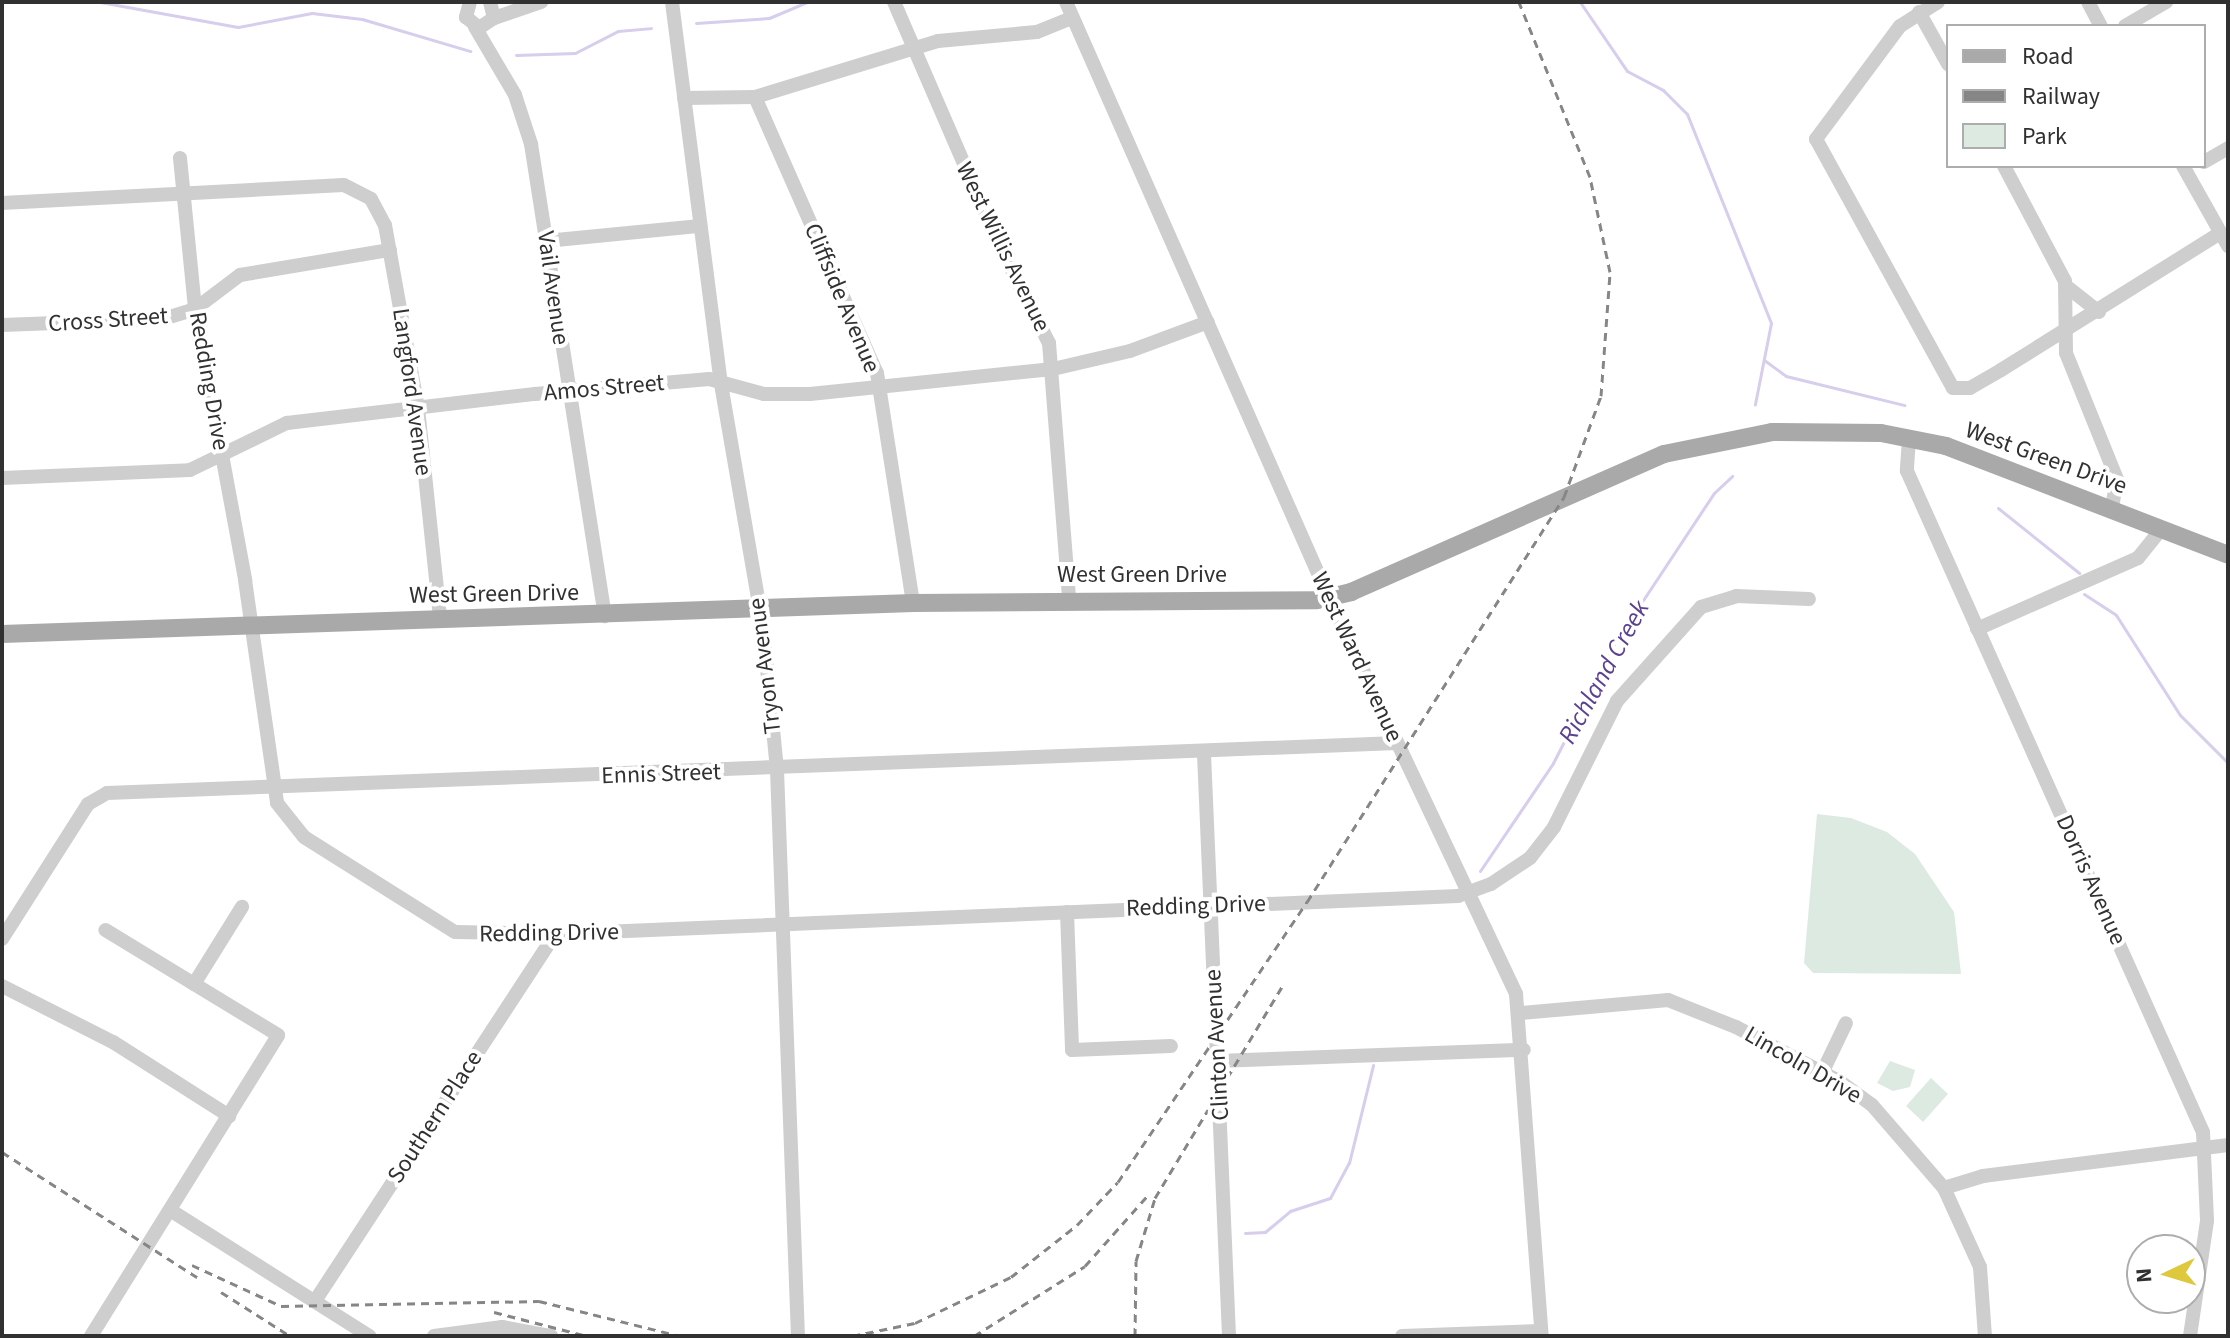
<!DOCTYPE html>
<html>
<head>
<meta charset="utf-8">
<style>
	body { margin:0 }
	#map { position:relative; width:2230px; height:1338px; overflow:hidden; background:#fff; font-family:"Source Sans 3",sans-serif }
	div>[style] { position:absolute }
	.green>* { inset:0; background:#ddeae2 }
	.stream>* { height:3px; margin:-1.5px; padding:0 1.5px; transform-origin:1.5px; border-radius:1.5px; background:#d7cdec }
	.minor>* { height:14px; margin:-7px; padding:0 7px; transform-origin:7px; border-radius:7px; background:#cecece }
	.major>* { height:18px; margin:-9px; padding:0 9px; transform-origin:9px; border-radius:9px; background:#a9a9a9 }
	.rail>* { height:3px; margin-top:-1.5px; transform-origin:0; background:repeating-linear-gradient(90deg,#868686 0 8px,transparent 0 14px) }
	span { translate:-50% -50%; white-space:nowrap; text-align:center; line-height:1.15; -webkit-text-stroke:8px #fff; paint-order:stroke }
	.street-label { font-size:24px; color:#313131 }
	.water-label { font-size:26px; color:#5b4191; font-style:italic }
	.frame { position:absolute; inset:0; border:4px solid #313131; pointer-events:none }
	.legend { position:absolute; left:1946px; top:24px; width:260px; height:144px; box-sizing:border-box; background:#fff; border:2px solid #adadad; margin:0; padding:10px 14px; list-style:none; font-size:24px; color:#313131 }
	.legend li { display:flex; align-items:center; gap:16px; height:40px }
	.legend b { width:40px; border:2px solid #adadad }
	.north { position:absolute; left:2126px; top:1234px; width:80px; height:80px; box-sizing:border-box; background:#fff; border:2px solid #adadad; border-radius:50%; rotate:266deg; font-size:22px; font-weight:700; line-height:32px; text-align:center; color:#313131 }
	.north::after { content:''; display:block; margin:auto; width:28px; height:36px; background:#dec83d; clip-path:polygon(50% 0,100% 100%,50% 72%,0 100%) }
</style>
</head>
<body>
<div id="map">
	<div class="green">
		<i style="clip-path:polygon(1817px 814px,1851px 818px,1887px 832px,1915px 854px,1954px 912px,1961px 974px,1813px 973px,1804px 963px)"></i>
		<i style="clip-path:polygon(1890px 1061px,1915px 1070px,1910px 1087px,1893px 1091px,1877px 1083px)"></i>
		<i style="clip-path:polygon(1931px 1078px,1948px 1094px,1923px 1122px,1906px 1106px)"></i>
	</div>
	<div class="stream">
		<i style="left:100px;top:2px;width:140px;rotate:10.3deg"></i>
		<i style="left:238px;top:27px;width:75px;rotate:-10.7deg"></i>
		<i style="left:312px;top:13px;width:50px;rotate:6.8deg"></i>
		<i style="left:362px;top:19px;width:113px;rotate:16.5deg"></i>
		<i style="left:1580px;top:2px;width:83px;rotate:55.7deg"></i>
		<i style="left:1627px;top:71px;width:41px;rotate:27.8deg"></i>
		<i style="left:1663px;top:90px;width:34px;rotate:45deg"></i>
		<i style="left:1687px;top:114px;width:225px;rotate:68.1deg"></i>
		<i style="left:1771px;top:323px;width:83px;rotate:101.2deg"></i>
		<i style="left:696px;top:23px;width:73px;rotate:-3.9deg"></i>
		<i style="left:769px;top:18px;width:41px;rotate:-22.8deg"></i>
		<i style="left:516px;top:55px;width:59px;rotate:-1.9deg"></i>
		<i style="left:575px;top:53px;width:48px;rotate:-27.1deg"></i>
		<i style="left:618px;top:31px;width:33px;rotate:-5deg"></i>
		<i style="left:1764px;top:360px;width:27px;rotate:36deg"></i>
		<i style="left:1786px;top:376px;width:122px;rotate:13.8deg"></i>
		<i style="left:1998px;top:508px;width:104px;rotate:38.7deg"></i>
		<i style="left:2084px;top:594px;width:38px;rotate:33deg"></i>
		<i style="left:2116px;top:615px;width:119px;rotate:57.4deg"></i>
		<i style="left:2180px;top:715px;width:68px;rotate:45deg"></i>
		<i style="left:1480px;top:871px;width:130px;rotate:-55.9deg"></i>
		<i style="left:1553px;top:763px;width:134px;rotate:-62.9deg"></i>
		<i style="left:1614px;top:644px;width:181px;rotate:-56.5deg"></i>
		<i style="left:1714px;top:493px;width:25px;rotate:-43deg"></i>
		<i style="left:1245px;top:1233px;width:20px;rotate:-3deg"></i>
		<i style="left:1265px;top:1232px;width:33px;rotate:-40deg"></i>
		<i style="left:1290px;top:1211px;width:42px;rotate:-18deg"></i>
		<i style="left:1330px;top:1198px;width:40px;rotate:-62deg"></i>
		<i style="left:1349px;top:1163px;width:101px;rotate:-76.2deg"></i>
	</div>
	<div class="minor">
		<i style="left:470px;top:2px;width:16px;rotate:105deg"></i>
		<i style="left:466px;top:17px;width:17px;rotate:40deg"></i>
		<i style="left:479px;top:28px;width:18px;rotate:-34deg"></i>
		<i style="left:494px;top:18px;width:16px;rotate:-104deg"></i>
		<i style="left:672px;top:2px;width:385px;rotate:82.7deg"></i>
		<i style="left:721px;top:384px;width:247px;rotate:80.2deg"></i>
		<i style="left:763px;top:627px;width:144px;rotate:84.4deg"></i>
		<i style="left:777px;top:770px;width:566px;rotate:87.88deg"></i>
		<i style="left:894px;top:2px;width:267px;rotate:66.6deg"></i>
		<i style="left:1000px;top:247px;width:108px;rotate:63deg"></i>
		<i style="left:1049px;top:343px;width:257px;rotate:85.5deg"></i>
		<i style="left:1066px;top:2px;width:651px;rotate:66.19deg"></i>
		<i style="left:1329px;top:598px;width:438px;rotate:64.7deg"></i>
		<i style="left:1516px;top:994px;width:343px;rotate:85.7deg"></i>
		<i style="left:1938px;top:2px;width:45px;rotate:147.7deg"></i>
		<i style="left:1900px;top:26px;width:141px;rotate:126.6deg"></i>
		<i style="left:1816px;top:139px;width:284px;rotate:61.2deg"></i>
		<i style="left:1953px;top:388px;width:17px"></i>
		<i style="left:1970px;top:388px;width:36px;rotate:-30deg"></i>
		<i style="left:2001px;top:370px;width:258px;rotate:-32deg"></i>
		<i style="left:2088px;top:2px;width:27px;rotate:62deg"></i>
		<i style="left:1919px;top:12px;width:60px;rotate:60.9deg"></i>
		<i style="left:494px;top:18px;width:50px;rotate:-18.8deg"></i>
		<i style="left:2125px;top:26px;width:48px;rotate:-30.3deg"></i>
		<i style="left:475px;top:27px;width:79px;rotate:59.5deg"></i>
		<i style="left:515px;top:95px;width:52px;rotate:71.9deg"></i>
		<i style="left:531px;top:144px;width:478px;rotate:81.1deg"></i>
		<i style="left:755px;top:97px;width:302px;rotate:66.2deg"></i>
		<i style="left:877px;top:373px;width:233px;rotate:81.1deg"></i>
		<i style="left:684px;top:98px;width:71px;rotate:-0.8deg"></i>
		<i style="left:755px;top:97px;width:191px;rotate:-17deg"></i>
		<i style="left:938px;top:41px;width:99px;rotate:-5.2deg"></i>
		<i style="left:1037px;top:32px;width:38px;rotate:-22deg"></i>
		<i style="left:180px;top:158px;width:152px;rotate:84.3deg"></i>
		<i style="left:195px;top:309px;width:276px;rotate:79.5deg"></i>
		<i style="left:245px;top:580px;width:225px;rotate:81.8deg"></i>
		<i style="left:277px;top:803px;width:43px;rotate:51.5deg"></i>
		<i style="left:304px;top:837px;width:178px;rotate:32.2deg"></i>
		<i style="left:455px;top:932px;width:100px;rotate:1.1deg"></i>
		<i style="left:555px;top:934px;width:904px;rotate:-2.41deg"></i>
		<i style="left:1458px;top:896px;width:35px;rotate:-20deg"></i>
		<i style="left:1491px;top:884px;width:47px;rotate:-33.7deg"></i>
		<i style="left:1530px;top:858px;width:39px;rotate:-52deg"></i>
		<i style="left:1554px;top:827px;width:141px;rotate:-63.4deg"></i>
		<i style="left:1617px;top:701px;width:126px;rotate:-48.2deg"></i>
		<i style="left:1701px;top:607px;width:37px;rotate:-17deg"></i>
		<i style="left:1736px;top:596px;width:73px;rotate:2.4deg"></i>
		<i style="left:2204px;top:162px;width:28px;rotate:-30deg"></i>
		<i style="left:2004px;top:166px;width:130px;rotate:62.1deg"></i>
		<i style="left:2065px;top:281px;width:72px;rotate:89.2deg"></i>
		<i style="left:2066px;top:353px;width:136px;rotate:68deg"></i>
		<i style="left:2117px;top:479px;width:28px;rotate:100deg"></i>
		<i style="left:2183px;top:166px;width:92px;rotate:60.6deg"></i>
		<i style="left:2px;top:203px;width:342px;rotate:-3deg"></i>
		<i style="left:344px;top:185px;width:30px;rotate:27deg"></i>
		<i style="left:371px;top:199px;width:30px;rotate:62deg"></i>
		<i style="left:385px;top:225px;width:186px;rotate:79.8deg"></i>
		<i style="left:418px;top:408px;width:210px;rotate:84deg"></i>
		<i style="left:546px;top:241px;width:155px;rotate:-5.6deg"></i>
		<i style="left:2066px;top:286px;width:42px;rotate:38.2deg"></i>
		<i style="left:2px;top:325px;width:161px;rotate:-2.1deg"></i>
		<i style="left:163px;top:319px;width:34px;rotate:-17deg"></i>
		<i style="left:195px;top:309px;width:56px;rotate:-37.1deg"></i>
		<i style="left:240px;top:275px;width:152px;rotate:-9.5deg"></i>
		<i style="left:1909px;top:439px;width:32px;rotate:94deg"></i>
		<i style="left:1907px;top:471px;width:724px;rotate:65.88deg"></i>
		<i style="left:2203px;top:1132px;width:89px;rotate:87.4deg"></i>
		<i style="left:2207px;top:1221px;width:116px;rotate:98.4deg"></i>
		<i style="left:2px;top:478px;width:188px;rotate:-2.4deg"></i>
		<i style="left:190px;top:470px;width:108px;rotate:-25.9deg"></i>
		<i style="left:287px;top:423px;width:250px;rotate:-6.7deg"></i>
		<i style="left:535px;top:394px;width:175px;rotate:-4.9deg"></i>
		<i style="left:709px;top:379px;width:57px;rotate:15.3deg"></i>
		<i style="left:764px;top:394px;width:46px"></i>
		<i style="left:810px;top:394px;width:244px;rotate:-5.9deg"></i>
		<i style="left:1053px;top:369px;width:79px;rotate:-13.2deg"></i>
		<i style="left:1130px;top:351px;width:83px;rotate:-20.4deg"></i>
		<i style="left:1977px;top:629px;width:176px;rotate:-23.8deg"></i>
		<i style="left:2138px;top:558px;width:38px;rotate:-51deg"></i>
		<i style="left:1204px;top:754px;width:583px;rotate:87.54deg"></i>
		<i style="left:1067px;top:912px;width:138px;rotate:87.9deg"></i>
		<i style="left:1072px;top:1050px;width:99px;rotate:-2.3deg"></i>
		<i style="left:2px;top:939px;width:160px;rotate:-57.5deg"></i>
		<i style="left:88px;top:804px;width:22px;rotate:-30deg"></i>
		<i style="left:107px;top:793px;width:1291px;rotate:-2.22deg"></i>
		<i style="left:194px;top:984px;width:91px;rotate:-58.1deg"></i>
		<i style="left:2px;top:986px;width:124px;rotate:26.8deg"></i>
		<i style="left:113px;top:1042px;width:138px;rotate:32.5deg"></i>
		<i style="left:1522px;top:1013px;width:147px;rotate:-5.1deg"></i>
		<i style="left:1668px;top:1000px;width:73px;rotate:21.7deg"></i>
		<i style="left:1736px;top:1027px;width:116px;rotate:27.7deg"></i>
		<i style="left:1839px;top:1081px;width:41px;rotate:36deg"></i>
		<i style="left:1872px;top:1105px;width:110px;rotate:49.1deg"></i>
		<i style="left:1944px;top:1188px;width:87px;rotate:65.5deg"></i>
		<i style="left:1980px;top:1267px;width:69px;rotate:85.9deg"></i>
		<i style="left:1218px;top:1061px;width:306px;rotate:-2.1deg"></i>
		<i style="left:1823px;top:1071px;width:53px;rotate:-64.4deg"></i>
		<i style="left:1944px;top:1188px;width:41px;rotate:-17.1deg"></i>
		<i style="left:1983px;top:1176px;width:247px;rotate:-7.2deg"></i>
		<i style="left:170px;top:1210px;width:236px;rotate:32.3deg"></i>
		<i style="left:315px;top:1301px;width:439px;rotate:-56.8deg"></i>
		<i style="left:91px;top:1336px;width:354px;rotate:-58.1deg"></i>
		<i style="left:278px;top:1035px;width:202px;rotate:-148.7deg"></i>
		<i style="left:434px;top:1336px;width:69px;rotate:-7.5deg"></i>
		<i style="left:502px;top:1327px;width:50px;rotate:10.4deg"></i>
		<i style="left:1402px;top:1336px;width:138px;rotate:-2.1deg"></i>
	</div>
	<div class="major">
		<i style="left:2px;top:634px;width:912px;rotate:-1.95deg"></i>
		<i style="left:913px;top:603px;width:404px;rotate:-0.4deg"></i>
		<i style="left:1317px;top:600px;width:35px;rotate:-13deg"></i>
		<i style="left:1351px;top:592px;width:342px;rotate:-23.8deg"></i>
		<i style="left:1664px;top:454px;width:110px;rotate:-11.5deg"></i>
		<i style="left:1772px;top:432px;width:109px;rotate:0.5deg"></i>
		<i style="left:1881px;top:433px;width:66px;rotate:11.3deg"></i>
		<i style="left:1946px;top:446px;width:302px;rotate:21.1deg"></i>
	</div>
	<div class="rail">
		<i style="left:2px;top:1152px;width:232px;rotate:32.7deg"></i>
		<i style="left:192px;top:1265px;width:98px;rotate:24.7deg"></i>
		<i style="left:281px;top:1306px;width:258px;rotate:-1.1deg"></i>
		<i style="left:539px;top:1301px;width:145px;rotate:13.9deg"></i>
		<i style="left:221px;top:1292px;width:82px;rotate:32.5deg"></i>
		<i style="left:494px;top:1312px;width:96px;rotate:14.5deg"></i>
		<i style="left:852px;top:1336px;width:64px;rotate:-11.7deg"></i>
		<i style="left:915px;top:1323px;width:106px;rotate:-25.6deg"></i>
		<i style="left:1011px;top:1277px;width:84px;rotate:-38.2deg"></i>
		<i style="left:1077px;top:1225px;width:59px;rotate:-46.4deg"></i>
		<i style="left:1118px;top:1182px;width:338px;rotate:-56deg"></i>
		<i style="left:1307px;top:902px;width:480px;rotate:-57.6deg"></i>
		<i style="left:1564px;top:497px;width:108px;rotate:-69.9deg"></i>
		<i style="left:1601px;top:396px;width:124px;rotate:-85.8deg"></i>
		<i style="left:1610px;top:272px;width:97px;rotate:-101.9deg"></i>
		<i style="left:1590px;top:177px;width:189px;rotate:-112.1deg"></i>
		<i style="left:974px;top:1336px;width:131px;rotate:-32.2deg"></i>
		<i style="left:1085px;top:1266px;width:96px;rotate:-48.4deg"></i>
		<i style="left:1135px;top:1336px;width:75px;rotate:-89.2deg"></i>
		<i style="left:1136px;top:1261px;width:66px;rotate:-73.2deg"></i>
		<i style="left:1155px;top:1198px;width:246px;rotate:-59deg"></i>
	</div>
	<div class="street-label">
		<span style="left:1003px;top:247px;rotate:64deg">West Willis Avenue</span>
		<span style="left:553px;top:288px;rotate:82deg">Vail Avenue</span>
		<span style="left:842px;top:298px;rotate:67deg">Cliffside Avenue</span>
		<span style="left:108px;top:320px;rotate:-4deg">Cross Street</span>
		<span style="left:209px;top:381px;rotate:80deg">Redding Drive</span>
		<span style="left:604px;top:388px;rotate:-5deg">Amos Street</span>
		<span style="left:412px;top:392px;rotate:82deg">Langford Avenue</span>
		<span style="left:2046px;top:458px;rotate:20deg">West Green Drive</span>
		<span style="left:1142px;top:575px">West Green Drive</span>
		<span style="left:494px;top:594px;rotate:-1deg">West Green Drive</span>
		<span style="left:1357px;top:657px;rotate:65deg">West Ward Avenue</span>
		<span style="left:765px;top:666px;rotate:-97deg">Tryon Avenue</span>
		<span style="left:661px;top:774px;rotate:-2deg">Ennis Street</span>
		<span style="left:2091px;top:880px;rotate:66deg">Dorris Avenue</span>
		<span style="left:1196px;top:906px;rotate:-2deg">Redding Drive</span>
		<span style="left:549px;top:933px;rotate:-1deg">Redding Drive</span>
		<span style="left:1217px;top:1045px;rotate:-93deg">Clinton Avenue</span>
		<span style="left:1803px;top:1065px;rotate:30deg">Lincoln Drive</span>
		<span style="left:435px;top:1117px;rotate:-57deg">Southern Place</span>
	</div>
	<div class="water-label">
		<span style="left:1604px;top:672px;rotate:-61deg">Richland Creek</span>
	</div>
	<div class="frame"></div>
	<ul class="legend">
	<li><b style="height:10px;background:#a9a9a9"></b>Road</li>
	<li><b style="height:10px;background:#868686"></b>Railway</li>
	<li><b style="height:22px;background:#ddeae2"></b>Park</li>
	</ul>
	<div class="north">N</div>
</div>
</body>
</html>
